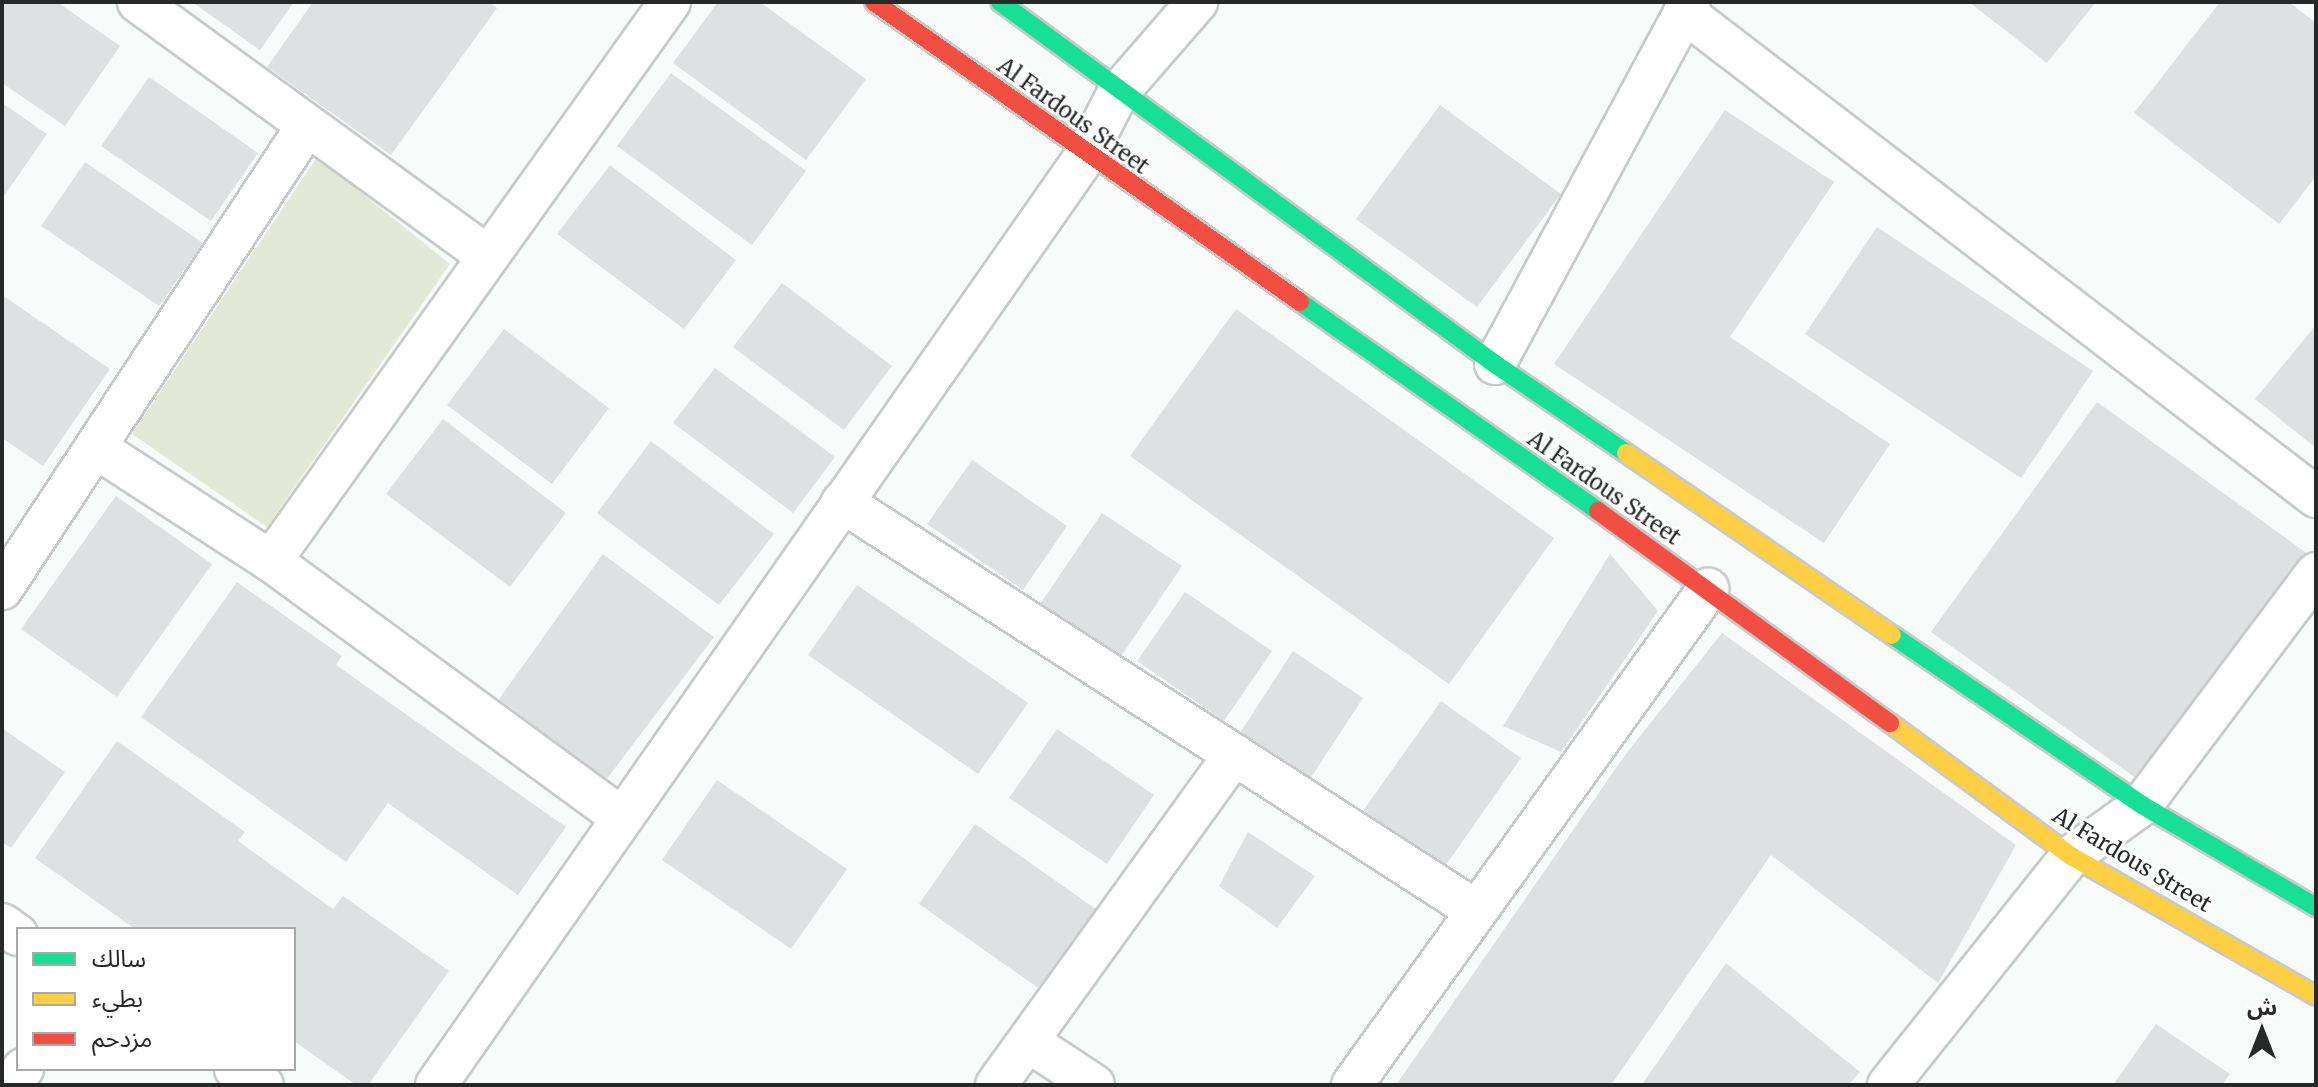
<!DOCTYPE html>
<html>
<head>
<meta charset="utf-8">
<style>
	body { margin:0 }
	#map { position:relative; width:2318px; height:1087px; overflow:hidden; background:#f7fcfa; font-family:Merriweather,"Noto Sans Arabic",serif }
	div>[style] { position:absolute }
	.green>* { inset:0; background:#e3e8d7 }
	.building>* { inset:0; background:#dee1e1 }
	.roads { filter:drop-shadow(2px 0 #c7cac9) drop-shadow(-2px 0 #c7cac9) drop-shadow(0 2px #c7cac9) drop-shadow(0 -2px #c7cac9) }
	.street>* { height:40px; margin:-20px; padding:0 20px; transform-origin:20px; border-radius:20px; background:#fefffe }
	.fast>* { height:18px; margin:-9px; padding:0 9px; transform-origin:9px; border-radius:9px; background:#16e098 }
	.slow>* { height:18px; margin:-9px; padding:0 9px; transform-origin:9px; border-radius:9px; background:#ffcf43 }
	.jam>* { height:18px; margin:-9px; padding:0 9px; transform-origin:9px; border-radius:9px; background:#f24e42 }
	span { translate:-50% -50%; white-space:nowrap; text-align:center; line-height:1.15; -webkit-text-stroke:6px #fff; paint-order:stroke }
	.street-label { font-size:22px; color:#262928 }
	.frame { position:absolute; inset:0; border:4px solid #262928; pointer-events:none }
	.legend { position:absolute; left:16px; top:927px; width:280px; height:144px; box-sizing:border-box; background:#fff; border:2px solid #a8a9a9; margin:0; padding:10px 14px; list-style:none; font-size:24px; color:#262928 }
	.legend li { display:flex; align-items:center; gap:16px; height:40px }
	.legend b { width:40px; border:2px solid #a8a9a9 }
	.north { position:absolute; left:2222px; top:991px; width:80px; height:80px; -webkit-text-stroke:6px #fff; paint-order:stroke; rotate:0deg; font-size:22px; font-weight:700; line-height:32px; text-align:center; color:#262928 }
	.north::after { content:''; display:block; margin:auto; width:28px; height:36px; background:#262928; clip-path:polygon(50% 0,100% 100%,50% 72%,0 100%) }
</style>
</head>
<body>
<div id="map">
	<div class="green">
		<i style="clip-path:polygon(317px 157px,450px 264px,267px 527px,132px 434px)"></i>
	</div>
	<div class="building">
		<i style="clip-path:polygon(2px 2px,57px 2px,120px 46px,65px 126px,2px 83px)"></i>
		<i style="clip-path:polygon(192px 2px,294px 2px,260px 50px)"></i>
		<i style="clip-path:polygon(313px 2px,489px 2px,497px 8px,391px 155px,267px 67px)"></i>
		<i style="clip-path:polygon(718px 2px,760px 2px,866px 79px,806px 160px,673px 63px)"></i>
		<i style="clip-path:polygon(1969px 2px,2096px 2px,2047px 63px)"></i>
		<i style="clip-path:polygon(2220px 2px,2289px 2px,2316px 23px,2316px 176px,2279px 224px,2134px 113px)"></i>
		<i style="clip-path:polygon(671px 73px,806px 171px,752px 245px,617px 146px)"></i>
		<i style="clip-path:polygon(149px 77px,258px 153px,211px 221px,101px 146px)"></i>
		<i style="clip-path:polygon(2px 103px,47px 134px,2px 199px)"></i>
		<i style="clip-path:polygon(1440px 105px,1561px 194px,1477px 307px,1356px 219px)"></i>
		<i style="clip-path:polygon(1725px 110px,1834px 182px,1730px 337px,1890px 444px,1824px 543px,1554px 364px)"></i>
		<i style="clip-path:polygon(85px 162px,203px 243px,159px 306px,41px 226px)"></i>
		<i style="clip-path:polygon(610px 165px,736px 260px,684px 329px,557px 234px)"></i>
		<i style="clip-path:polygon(1877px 227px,2093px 371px,2021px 478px,1805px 334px)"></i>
		<i style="clip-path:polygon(782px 283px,892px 366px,844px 430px,733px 347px)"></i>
		<i style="clip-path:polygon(2px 295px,110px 369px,43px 466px,2px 438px)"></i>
		<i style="clip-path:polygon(1236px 309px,1554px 538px,1449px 684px,1130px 456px)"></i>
		<i style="clip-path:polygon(2316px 325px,2316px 448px,2255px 399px)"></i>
		<i style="clip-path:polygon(504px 329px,609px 408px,552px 484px,447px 405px)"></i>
		<i style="clip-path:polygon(715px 368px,835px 457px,793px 513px,673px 423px)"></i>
		<i style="clip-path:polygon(2097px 402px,2308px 554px,2143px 783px,1931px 632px)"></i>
		<i style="clip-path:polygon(443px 419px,566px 513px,510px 587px,386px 494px)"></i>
		<i style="clip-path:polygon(651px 441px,774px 534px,719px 605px,597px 513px)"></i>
		<i style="clip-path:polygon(972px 460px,1067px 526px,1023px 590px,927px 524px)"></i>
		<i style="clip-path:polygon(116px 496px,212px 564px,117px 697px,21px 629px)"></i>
		<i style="clip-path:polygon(1102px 513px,1182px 566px,1118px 661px,1038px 607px)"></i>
		<i style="clip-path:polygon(603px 554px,714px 637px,606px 780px,499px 699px)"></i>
		<i style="clip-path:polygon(1610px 554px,1658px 611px,1561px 752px,1503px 726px)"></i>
		<i style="clip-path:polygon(237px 582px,342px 656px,336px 665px,566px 827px,518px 895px,388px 803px,346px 862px,141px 717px)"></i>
		<i style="clip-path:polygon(857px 585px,1028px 703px,978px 774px,808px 655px)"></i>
		<i style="clip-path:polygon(1185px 592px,1272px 651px,1224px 721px,1137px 661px)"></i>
		<i style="clip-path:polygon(1722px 633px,2016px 845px,1938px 983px,1771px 855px,1611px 1085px,1396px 1085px,1625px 755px)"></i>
		<i style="clip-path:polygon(1293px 651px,1363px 698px,1306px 785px,1236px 739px)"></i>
		<i style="clip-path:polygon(1441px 701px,1521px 758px,1441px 872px,1360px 815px)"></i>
		<i style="clip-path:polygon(2px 728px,65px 772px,11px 848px,2px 842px)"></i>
		<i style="clip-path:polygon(1057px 729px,1154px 795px,1107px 864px,1009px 798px)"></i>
		<i style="clip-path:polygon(117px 741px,245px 832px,238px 841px,333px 909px,343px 896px,449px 971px,368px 1085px,356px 1085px,294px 1041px,294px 929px,135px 929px,35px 858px)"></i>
		<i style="clip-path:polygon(717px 780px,847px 869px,791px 949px,662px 860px)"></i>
		<i style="clip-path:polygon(975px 824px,1100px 912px,1044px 992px,919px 904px)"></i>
		<i style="clip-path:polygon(1248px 832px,1315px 876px,1277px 928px,1219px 886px)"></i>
		<i style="clip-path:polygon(1726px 963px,1860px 1072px,1848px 1085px,1643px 1083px)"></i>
		<i style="clip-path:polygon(2156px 1024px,2230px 1074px,2222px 1085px,2113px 1085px)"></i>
	</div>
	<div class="roads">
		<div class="street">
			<i style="left:138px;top:2px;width:430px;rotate:36deg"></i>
			<i style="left:1684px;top:12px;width:797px;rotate:37.5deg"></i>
			<i style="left:1495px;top:364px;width:411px;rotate:-61.7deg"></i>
			<i style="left:96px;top:448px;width:208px;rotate:32.9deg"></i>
			<i style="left:271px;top:561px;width:435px;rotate:36.2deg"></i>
			<i style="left:842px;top:502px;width:755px;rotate:32.79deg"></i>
			<i style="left:271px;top:561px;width:687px;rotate:-54.48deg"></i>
			<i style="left:2px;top:589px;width:554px;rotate:-56.63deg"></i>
			<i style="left:2px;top:924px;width:19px;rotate:35deg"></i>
			<i style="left:1029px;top:1042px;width:78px;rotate:33.5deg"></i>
			<i style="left:235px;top:1069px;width:32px;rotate:30deg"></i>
			<i style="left:10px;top:1085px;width:21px;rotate:-51deg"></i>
			<i style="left:436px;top:1085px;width:1135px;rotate:-55.05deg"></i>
			<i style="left:1086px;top:155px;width:70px;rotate:-62.7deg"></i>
			<i style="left:1118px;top:93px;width:121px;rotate:-49deg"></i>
			<i style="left:996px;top:1085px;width:407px;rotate:-54.2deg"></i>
			<i style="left:1352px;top:1085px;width:611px;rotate:-54.33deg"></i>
			<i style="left:1888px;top:1085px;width:293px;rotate:-51.4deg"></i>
			<i style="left:2071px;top:856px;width:87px;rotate:-35.7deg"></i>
			<i style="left:2142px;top:805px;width:290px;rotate:-53.1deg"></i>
		</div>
		<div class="fast">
			<i style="left:1000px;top:2px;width:613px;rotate:36.18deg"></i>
			<i style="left:1495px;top:364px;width:158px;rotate:34.2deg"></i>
			<i style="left:1300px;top:302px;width:364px;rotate:35deg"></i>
			<i style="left:1892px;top:635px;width:302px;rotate:34.2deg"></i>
			<i style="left:2142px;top:805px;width:202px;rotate:30.4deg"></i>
		</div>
		<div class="slow">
			<i style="left:1626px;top:453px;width:322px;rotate:34.4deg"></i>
			<i style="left:1890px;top:723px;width:225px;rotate:36.3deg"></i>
			<i style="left:2071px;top:856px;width:282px;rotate:29.7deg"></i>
		</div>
		<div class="jam">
			<i style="left:874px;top:2px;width:521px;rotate:35.15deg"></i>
			<i style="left:1598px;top:511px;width:361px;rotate:36deg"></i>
		</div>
	</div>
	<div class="street-label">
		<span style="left:1073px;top:116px;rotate:36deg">Al Fardous Street</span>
		<span style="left:1604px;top:488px;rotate:35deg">Al Fardous Street</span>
		<span style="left:2132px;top:860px;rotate:31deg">Al Fardous Street</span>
	</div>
	<div class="frame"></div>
	<ul class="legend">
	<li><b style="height:10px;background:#16e098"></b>سالك</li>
	<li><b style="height:10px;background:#ffcf43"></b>بطيء</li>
	<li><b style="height:10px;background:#f24e42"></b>مزدحم</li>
	</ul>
	<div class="north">ش</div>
</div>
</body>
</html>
